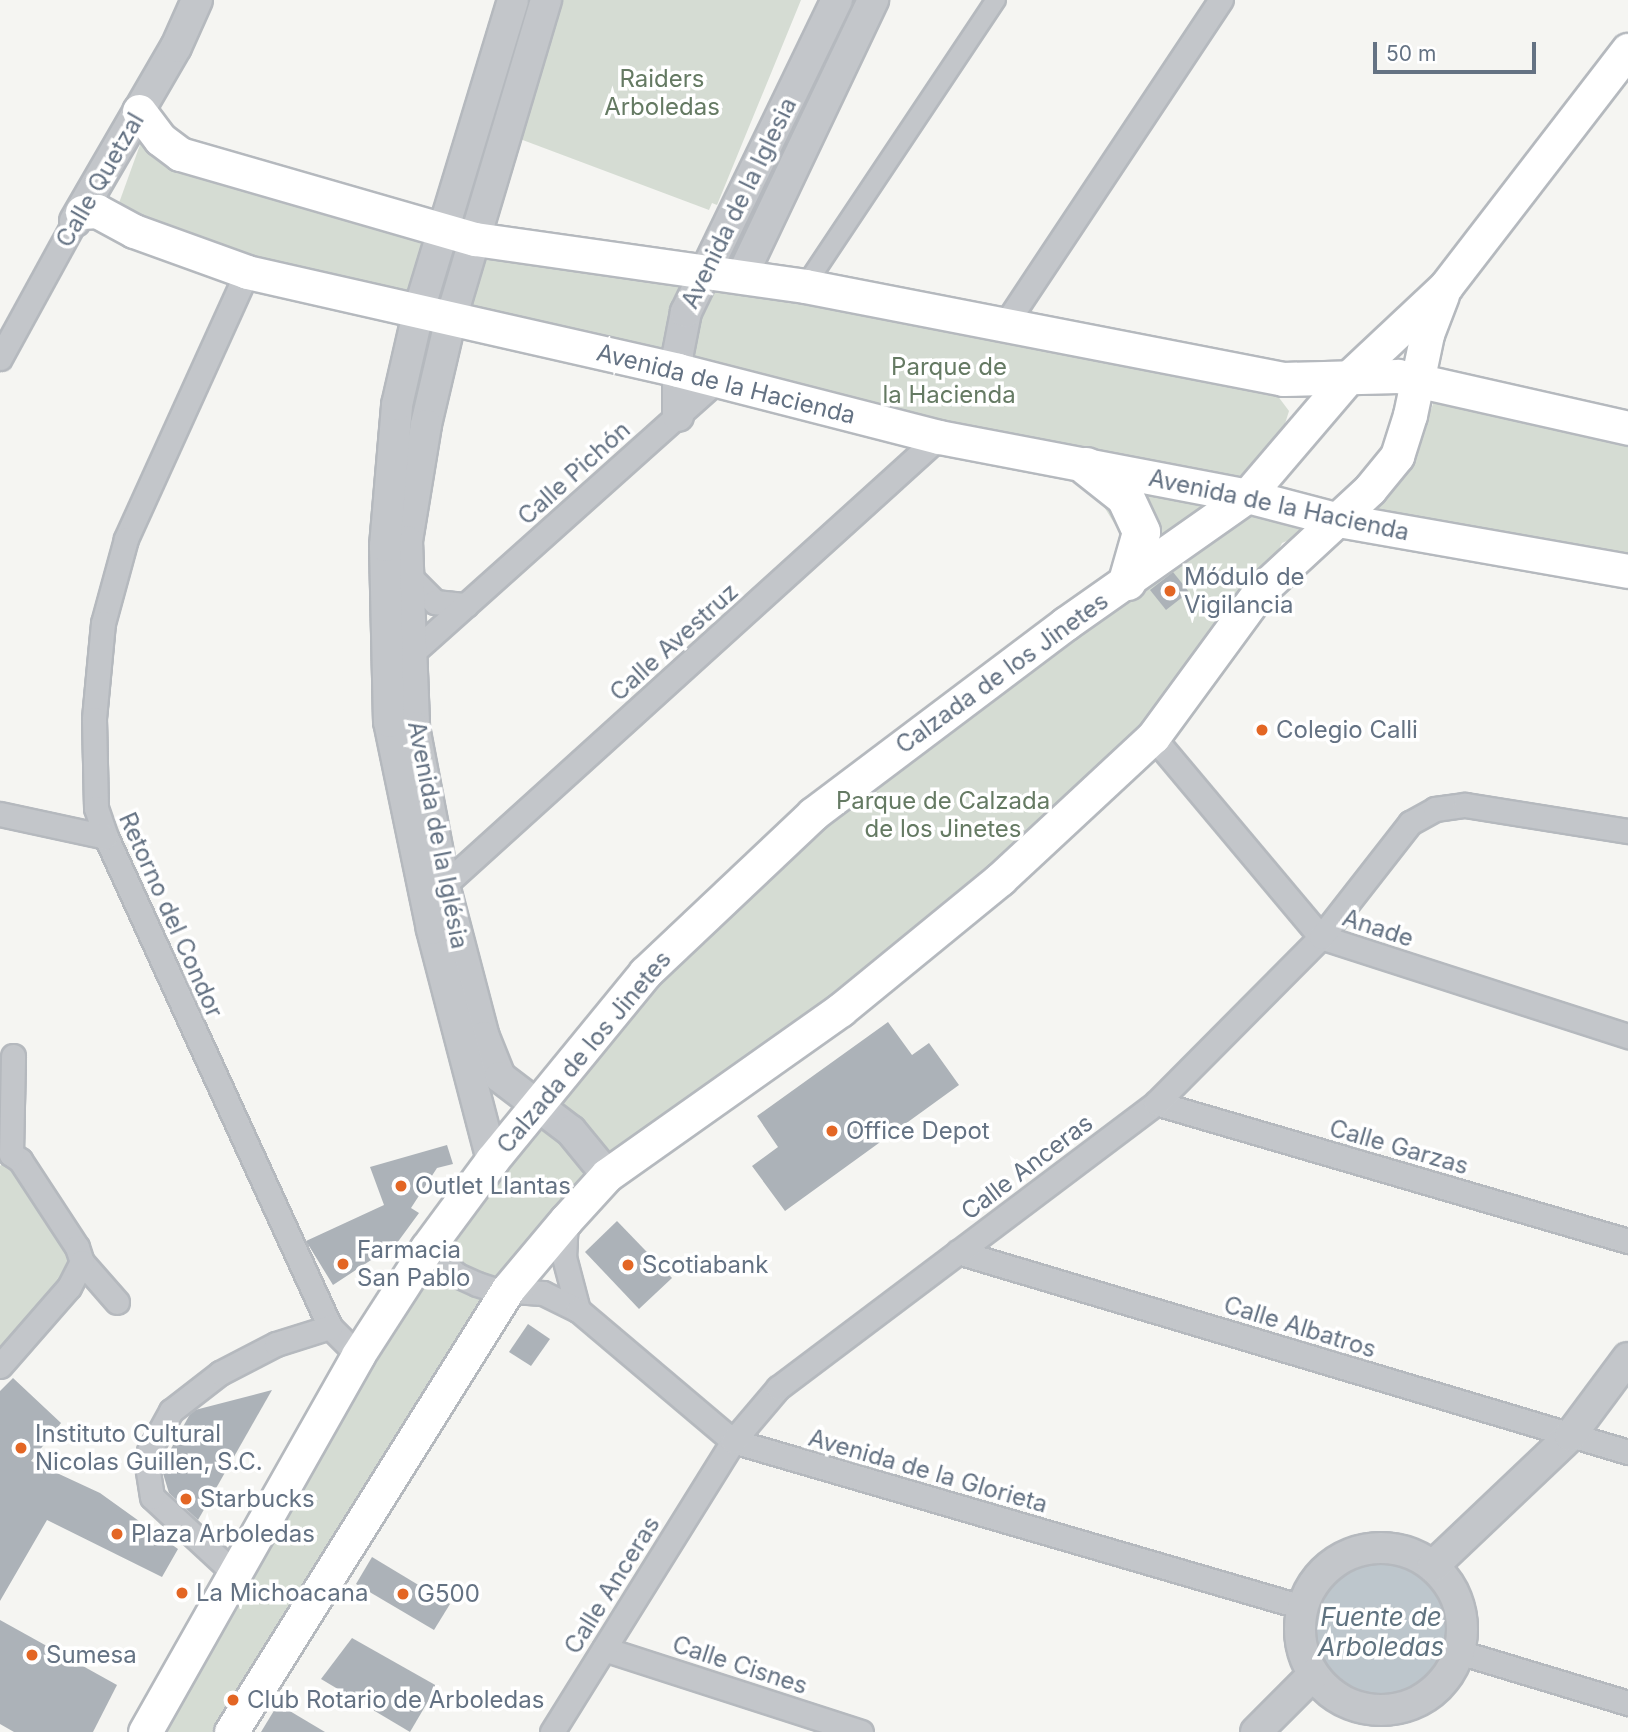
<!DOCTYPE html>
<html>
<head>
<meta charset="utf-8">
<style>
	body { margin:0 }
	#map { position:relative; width:1628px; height:1732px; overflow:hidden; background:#f5f5f2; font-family:Inter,sans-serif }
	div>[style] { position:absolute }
	.green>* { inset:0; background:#d5dcd3 }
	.water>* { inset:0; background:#bdc6cc }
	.round { border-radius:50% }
	.building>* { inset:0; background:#acb2b8 }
	.roads { filter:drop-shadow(2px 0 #b5b9be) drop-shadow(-2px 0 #b5b9be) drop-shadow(0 2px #b5b9be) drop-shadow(0 -2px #b5b9be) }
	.pedestrian>* { height:18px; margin:-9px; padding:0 9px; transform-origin:9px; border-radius:9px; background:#c3c6ca }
	.minor>* { height:23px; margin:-11.5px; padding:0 11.5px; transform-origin:11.5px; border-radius:11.5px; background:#c3c6ca }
	.tertiary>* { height:30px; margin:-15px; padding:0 15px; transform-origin:15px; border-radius:15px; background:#c3c6ca }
	.tertiary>.ring { margin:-15px; padding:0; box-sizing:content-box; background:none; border:30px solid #c3c6ca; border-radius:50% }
	.secondary>* { height:33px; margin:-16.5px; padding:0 16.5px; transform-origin:16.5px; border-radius:16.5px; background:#fff }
	.primary>* { height:37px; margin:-18.5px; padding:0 18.5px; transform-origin:18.5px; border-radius:18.5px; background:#fff }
	.dots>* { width:19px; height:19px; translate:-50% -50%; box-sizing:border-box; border:4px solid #fff; border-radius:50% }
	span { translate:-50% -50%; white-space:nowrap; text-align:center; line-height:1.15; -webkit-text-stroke:7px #fff; paint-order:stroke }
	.park-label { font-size:24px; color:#657a63 }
	.street-label { font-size:24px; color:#647283 }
	.poi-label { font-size:24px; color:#647283 }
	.left { translate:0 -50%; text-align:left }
	.water-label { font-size:26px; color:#607380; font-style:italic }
	.scale { position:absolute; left:1373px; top:42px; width:163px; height:32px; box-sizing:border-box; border:4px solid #647283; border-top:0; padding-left:9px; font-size:21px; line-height:24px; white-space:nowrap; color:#647283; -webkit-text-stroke:5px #fff; paint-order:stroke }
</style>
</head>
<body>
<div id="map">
	<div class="green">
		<i style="clip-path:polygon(559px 0,801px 0,717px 205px,712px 203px,709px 210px,520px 139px)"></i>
		<i style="clip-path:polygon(145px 131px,434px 234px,414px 308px,248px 269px,123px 213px,119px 203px)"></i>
		<i style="clip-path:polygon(477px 242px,703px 272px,673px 364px,454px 315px)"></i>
		<i style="clip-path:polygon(708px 274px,1277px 395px,1289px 411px,1278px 446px,1246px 492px,681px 367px)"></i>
		<i style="clip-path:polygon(1440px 386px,1628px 429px,1628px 570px,1349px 520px,1411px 461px)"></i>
		<i style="clip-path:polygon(1082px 471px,1247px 497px,1337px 520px,1282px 543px,1259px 589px,1150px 735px,998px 875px,602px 1173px,227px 1732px,151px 1732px,360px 1356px,646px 973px,1108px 579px,1127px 544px)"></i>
		<i style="clip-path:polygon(10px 1156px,80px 1262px,0 1364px,0 1166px)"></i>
	</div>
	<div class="water">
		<i class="round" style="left:1310px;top:1560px;width:142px;height:142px"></i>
	</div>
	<div class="building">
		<i style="clip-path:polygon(1173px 572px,1189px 592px,1166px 610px,1150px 590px)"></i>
		<i style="clip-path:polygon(888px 1022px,912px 1055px,929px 1043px,959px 1085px,785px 1211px,752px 1166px,778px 1147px,757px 1116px)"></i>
		<i style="clip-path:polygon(447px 1145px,453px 1164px,437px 1168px,411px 1208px,419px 1213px,397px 1243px,333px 1285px,306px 1241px,384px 1205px,370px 1167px)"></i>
		<i style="clip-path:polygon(617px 1221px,672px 1278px,639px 1309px,585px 1252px)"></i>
		<i style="clip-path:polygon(528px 1324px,550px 1339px,531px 1366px,509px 1352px)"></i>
		<i style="clip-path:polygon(13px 1378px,61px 1423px,31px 1461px,100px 1493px,178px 1549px,162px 1577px,47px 1520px,0 1601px,0 1391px)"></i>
		<i style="clip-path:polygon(272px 1390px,198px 1520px,169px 1493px,161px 1467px,190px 1414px,195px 1410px)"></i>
		<i style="clip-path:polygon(372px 1557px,450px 1604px,434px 1630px,356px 1584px)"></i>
		<i style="clip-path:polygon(0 1620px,117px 1685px,93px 1732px,14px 1732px,0 1724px)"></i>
		<i style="clip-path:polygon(352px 1638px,437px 1686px,410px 1732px,321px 1679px)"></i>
		<i style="clip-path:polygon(278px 1704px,325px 1732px,261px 1732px)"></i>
	</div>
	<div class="roads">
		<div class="pedestrian">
			<i style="left:805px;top:286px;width:344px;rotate:-56.3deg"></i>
		</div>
		<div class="minor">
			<i style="left:247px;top:272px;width:293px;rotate:114.4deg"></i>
			<i style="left:126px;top:539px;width:87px;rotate:105.3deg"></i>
			<i style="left:103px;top:623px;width:96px;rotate:95.4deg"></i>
			<i style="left:94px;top:719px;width:89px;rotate:88.7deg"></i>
			<i style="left:96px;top:808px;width:31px;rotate:71deg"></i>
			<i style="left:106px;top:837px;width:539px;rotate:65.43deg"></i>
			<i style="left:330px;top:1327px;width:40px;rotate:45deg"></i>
			<i style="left:1004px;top:326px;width:392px;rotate:-56.4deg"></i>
			<i style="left:0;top:358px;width:156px;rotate:-61.3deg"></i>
			<i style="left:409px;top:576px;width:37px;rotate:45deg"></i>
			<i style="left:435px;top:602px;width:31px;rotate:6deg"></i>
			<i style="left:411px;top:654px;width:409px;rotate:-41.8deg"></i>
			<i style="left:1153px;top:737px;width:261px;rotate:50deg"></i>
			<i style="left:1321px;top:937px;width:323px;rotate:17.9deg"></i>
			<i style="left:0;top:814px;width:108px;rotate:12.2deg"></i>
			<i style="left:444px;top:885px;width:668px;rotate:-42.15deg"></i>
			<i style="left:1156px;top:1103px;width:492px;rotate:16.3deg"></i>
			<i style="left:11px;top:1154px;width:11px;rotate:34deg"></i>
			<i style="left:20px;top:1160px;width:104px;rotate:56.8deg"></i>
			<i style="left:77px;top:1247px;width:16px;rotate:72deg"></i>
			<i style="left:82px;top:1262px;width:53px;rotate:48.8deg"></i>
			<i style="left:11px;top:1154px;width:98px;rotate:-88.8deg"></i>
			<i style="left:566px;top:1220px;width:37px;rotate:93deg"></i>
			<i style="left:564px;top:1257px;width:55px;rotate:75.2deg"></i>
			<i style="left:427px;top:1248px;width:40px;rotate:42deg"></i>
			<i style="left:457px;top:1275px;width:22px;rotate:24deg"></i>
			<i style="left:477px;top:1284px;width:20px;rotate:18deg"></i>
			<i style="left:496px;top:1290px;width:47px;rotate:3.7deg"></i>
			<i style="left:543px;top:1293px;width:39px;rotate:26deg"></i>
			<i style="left:578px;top:1310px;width:203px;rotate:40.2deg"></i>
			<i style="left:733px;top:1441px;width:593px;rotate:16.26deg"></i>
			<i style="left:958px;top:1252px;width:699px;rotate:16.62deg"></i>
			<i style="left:0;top:1366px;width:105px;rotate:-48.9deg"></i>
			<i style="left:69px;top:1287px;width:28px;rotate:-63deg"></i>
			<i style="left:233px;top:1572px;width:110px;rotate:-137.2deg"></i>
			<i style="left:152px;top:1497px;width:31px;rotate:-99deg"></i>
			<i style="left:147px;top:1466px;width:15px;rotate:-82deg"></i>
			<i style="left:149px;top:1451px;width:46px;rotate:-61.2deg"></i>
			<i style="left:171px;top:1411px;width:62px;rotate:-37.8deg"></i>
			<i style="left:220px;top:1373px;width:63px;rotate:-27.4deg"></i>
			<i style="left:276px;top:1344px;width:57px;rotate:-17.5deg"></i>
			<i style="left:604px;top:1649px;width:270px;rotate:17.9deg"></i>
			<i style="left:1459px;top:1652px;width:177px;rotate:16.8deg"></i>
			<i style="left:552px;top:1732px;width:343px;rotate:-58.1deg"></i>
			<i style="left:733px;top:1441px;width:70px;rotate:-49.7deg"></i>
			<i style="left:778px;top:1388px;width:473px;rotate:-37deg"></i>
			<i style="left:1156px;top:1103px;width:234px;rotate:-45.2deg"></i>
			<i style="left:1321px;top:937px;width:145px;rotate:-52deg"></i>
			<i style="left:1410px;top:823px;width:29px;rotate:-29deg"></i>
			<i style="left:1435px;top:809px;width:30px;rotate:-8deg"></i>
			<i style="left:1465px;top:805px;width:165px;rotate:9.1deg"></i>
		</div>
		<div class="tertiary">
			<i style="left:546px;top:0;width:332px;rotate:106.6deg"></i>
			<i style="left:451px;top:318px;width:110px;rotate:103.2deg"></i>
			<i style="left:426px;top:425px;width:118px;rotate:99.3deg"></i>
			<i style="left:407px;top:541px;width:186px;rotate:87.8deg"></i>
			<i style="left:414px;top:727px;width:161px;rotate:79.2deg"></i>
			<i style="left:444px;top:885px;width:157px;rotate:75.3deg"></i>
			<i style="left:484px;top:1037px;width:43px;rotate:68.2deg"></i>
			<i style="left:500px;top:1077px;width:89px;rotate:37.3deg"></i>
			<i style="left:571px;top:1131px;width:57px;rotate:50.7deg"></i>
			<i style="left:75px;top:221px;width:201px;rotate:-59.9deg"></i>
			<i style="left:176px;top:47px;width:51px;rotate:-65.9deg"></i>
			<i style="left:742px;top:276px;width:306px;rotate:-64.6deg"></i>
			<i style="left:678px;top:416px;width:63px;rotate:-90deg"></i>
			<i style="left:678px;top:353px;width:42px;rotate:-79deg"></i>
			<i style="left:686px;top:312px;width:347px;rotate:-64.2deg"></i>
			<i style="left:492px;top:1160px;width:239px;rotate:-104.6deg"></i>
			<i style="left:432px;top:929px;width:211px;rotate:-101.7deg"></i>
			<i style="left:389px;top:722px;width:176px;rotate:-91.3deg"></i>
			<i style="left:385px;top:546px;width:142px;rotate:-85.1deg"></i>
			<i style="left:397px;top:405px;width:94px;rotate:-77.1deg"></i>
			<i style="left:418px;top:313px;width:327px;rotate:-73.1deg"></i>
			<i class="ring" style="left:1300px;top:1548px;width:132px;height:132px"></i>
			<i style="left:1433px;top:1566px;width:189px;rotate:-43.5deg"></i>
			<i style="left:1570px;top:1436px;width:97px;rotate:-53.4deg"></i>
			<i style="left:1256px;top:1732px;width:81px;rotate:-45deg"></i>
		</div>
		<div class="secondary">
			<i style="left:139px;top:111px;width:35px;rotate:53deg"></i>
			<i style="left:160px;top:139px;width:25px;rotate:37deg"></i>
			<i style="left:180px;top:154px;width:307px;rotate:16.1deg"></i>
			<i style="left:475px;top:239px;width:333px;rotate:8.1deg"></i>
			<i style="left:805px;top:286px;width:487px;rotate:11deg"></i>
			<i style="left:1283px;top:379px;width:115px;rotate:-1.5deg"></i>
			<i style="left:1398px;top:376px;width:236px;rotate:12.7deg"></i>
			<i style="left:82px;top:212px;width:15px;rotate:-4deg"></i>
			<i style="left:97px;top:211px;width:42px;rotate:28.4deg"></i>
			<i style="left:134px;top:231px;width:120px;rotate:19.9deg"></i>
			<i style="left:247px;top:272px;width:442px;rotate:12.8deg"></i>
			<i style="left:678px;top:370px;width:269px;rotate:14.4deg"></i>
			<i style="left:939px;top:437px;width:314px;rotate:10.8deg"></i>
			<i style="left:1247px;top:496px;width:95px;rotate:14.6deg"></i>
			<i style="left:1339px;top:520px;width:293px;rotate:10deg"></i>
			<i style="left:145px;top:1732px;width:433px;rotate:-60.5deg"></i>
			<i style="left:358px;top:1355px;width:127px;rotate:-57.2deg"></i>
			<i style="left:427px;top:1248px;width:109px;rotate:-53.5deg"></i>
			<i style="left:492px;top:1160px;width:242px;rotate:-50.7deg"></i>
			<i style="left:645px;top:973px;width:231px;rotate:-43.4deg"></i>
			<i style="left:813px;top:814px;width:316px;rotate:-37deg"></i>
			<i style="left:1065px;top:624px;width:223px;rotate:-35.1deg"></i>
			<i style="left:1247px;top:496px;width:153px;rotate:-49.5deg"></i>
			<i style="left:1346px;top:380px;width:137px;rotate:-43.2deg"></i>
			<i style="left:1446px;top:286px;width:298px;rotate:-52.4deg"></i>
			<i style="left:231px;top:1732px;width:522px;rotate:-57.98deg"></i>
			<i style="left:508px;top:1289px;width:90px;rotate:-50deg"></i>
			<i style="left:566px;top:1220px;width:61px;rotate:-47.7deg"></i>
			<i style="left:607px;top:1175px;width:286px;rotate:-35.3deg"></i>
			<i style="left:840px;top:1010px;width:207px;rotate:-39.3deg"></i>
			<i style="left:1000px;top:879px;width:209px;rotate:-42.9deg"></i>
			<i style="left:1153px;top:737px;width:181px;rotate:-53.8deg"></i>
			<i style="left:1260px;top:591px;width:150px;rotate:-42.8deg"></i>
			<i style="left:1370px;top:489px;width:43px;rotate:-50.7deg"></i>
			<i style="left:1397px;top:456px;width:43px;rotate:-72.4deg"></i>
			<i style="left:1410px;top:415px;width:83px;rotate:-78.1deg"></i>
			<i style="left:1427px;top:334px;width:42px;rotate:-69deg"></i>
		</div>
		<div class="primary">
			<i style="left:1086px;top:466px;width:50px;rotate:38.5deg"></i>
			<i style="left:1125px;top:497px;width:38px;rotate:65deg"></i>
			<i style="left:1141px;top:532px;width:51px;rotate:105.9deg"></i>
		</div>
	</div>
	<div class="dots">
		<i style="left:1170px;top:591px;background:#e36624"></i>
		<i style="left:1262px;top:730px;background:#e36624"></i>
		<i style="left:832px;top:1131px;background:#e36624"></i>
		<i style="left:401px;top:1186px;background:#e36624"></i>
		<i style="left:343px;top:1264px;background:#e36624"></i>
		<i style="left:628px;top:1265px;background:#e36624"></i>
		<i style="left:21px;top:1448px;background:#e36624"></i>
		<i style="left:186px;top:1499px;background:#e36624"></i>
		<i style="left:117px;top:1534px;background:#e36624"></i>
		<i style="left:182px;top:1593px;background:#e36624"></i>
		<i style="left:403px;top:1594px;background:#e36624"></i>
		<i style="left:32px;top:1655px;background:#e36624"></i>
		<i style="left:233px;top:1700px;background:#e36624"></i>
	</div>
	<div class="park-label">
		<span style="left:662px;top:93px">Raiders<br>Arboledas</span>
		<span style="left:949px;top:381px">Parque de<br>la Hacienda</span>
		<span style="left:943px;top:815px">Parque de Calzada<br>de los Jinetes</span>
	</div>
	<div class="street-label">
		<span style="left:100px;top:180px;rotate:-60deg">Calle Quetzal</span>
		<span style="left:739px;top:203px;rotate:-64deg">Avenida de la Iglesia</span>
		<span style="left:726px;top:384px;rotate:14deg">Avenida de la Hacienda</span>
		<span style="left:574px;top:473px;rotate:-42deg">Calle Pichón</span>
		<span style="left:1279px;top:505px;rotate:12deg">Avenida de la Hacienda</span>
		<span style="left:674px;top:642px;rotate:-42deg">Calle Avestruz</span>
		<span style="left:1002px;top:673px;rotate:-36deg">Calzada de los Jinetes</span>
		<span style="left:438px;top:835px;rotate:79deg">Avenida de la Iglésia</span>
		<span style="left:171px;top:915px;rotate:66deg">Retorno del Condor</span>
		<span style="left:1378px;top:928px;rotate:18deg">Anade</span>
		<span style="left:584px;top:1052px;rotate:-50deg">Calzada de los Jinetes</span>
		<span style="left:1399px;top:1147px;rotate:16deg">Calle Garzas</span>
		<span style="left:1027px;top:1167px;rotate:-37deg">Calle Anceras</span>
		<span style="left:1300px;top:1327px;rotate:17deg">Calle Albatros</span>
		<span style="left:928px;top:1471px;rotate:16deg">Avenida de la Glorieta</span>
		<span style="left:612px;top:1585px;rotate:-58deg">Calle Anceras</span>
		<span style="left:740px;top:1665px;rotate:18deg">Calle Cisnes</span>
	</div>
	<div class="poi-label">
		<span class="left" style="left:1184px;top:591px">Módulo de<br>Vigilancia</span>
		<span class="left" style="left:1276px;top:730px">Colegio Calli</span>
		<span class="left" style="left:846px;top:1131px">Office Depot</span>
		<span class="left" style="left:415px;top:1186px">Outlet Llantas</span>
		<span class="left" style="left:357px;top:1264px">Farmacia<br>San Pablo</span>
		<span class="left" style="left:642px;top:1265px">Scotiabank</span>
		<span class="left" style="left:35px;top:1448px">Instituto Cultural<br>Nicolas Guillen, S.C.</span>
		<span class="left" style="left:200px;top:1499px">Starbucks</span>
		<span class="left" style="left:131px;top:1534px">Plaza Arboledas</span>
		<span class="left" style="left:196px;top:1593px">La Michoacana</span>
		<span class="left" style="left:417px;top:1594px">G500</span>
		<span class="left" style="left:46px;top:1655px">Sumesa</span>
		<span class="left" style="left:247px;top:1700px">Club Rotario de Arboledas</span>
	</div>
	<div class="water-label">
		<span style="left:1381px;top:1632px">Fuente de<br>Arboledas</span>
	</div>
	<div class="scale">50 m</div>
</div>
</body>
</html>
